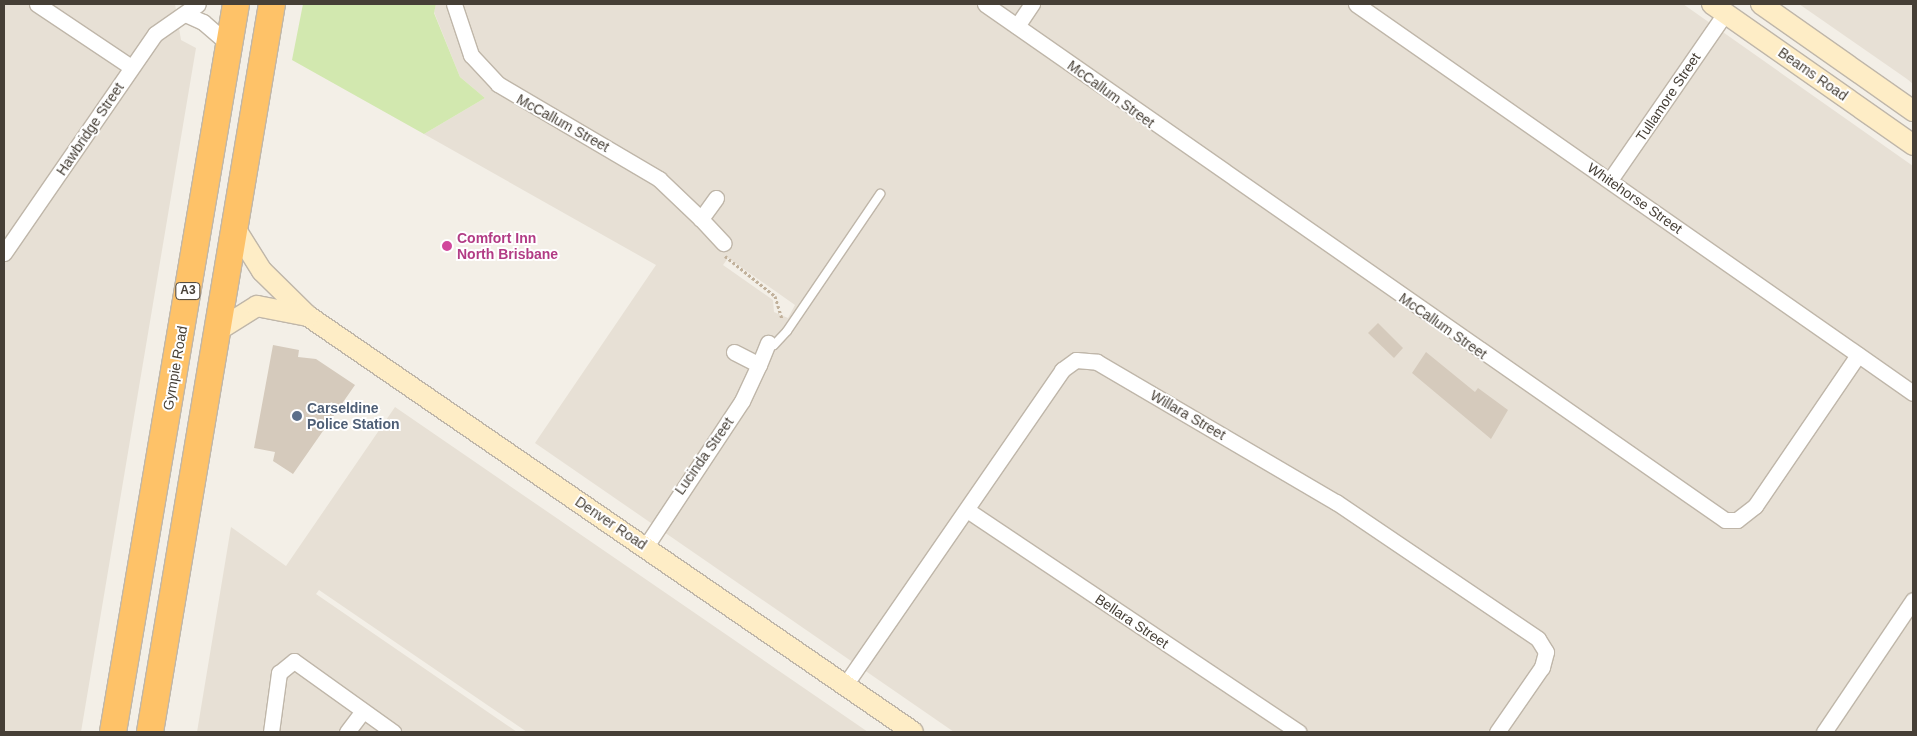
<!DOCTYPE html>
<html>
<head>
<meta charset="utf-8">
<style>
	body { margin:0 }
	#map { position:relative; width:1917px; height:736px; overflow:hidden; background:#f3efe7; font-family:Helvetica,sans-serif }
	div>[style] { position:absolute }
	.residential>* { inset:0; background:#e7e0d5 }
	.green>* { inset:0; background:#d2e8af }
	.building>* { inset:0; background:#d5cabc }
	.path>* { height:3px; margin-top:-1.5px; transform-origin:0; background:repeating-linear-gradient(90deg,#c1b19b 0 2.5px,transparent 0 5px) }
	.roads { filter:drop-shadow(1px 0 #bfb6a9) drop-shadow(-1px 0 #bfb6a9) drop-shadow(0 1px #bfb6a9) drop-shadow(0 -1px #bfb6a9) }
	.lane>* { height:8px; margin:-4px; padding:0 4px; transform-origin:4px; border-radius:4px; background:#fff }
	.street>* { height:15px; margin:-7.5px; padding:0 7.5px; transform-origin:7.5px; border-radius:7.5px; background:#fff }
	.secondary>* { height:20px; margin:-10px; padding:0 10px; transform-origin:10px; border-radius:10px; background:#feedc6 }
	.highway>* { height:26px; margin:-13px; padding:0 13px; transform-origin:13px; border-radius:13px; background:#fec268 }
	.dots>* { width:14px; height:14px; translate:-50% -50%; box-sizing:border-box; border:2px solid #fff; border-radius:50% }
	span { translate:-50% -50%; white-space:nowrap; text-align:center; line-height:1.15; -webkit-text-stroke:4px #fff; paint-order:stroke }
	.shield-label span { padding:1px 4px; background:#fff; border:1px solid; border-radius:4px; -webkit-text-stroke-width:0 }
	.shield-label { font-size:12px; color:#463f36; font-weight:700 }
	.street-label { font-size:14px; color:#463f36 }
	.hotel-label { font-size:14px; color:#b23c85; font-weight:700 }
	.left { translate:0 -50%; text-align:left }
	.service-label { font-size:14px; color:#4e5e75; font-weight:700 }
	.frame { position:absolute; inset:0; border:5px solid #463f36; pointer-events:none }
</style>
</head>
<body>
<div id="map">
	<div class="residential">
		<i style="clip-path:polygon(4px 4px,175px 4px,181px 40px,196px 48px,81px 732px,4px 732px)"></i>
		<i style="clip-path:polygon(evenodd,436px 4px,1683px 4px,1913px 166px,1913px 732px,954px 732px,535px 443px,656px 265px,424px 134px,485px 98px,460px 77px,434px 12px,436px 4px,728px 258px,795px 305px,788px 318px,774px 312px,773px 300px,723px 265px,728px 258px)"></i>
		<i style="clip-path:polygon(1799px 4px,1913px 4px,1913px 84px,1907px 79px)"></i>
		<i style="clip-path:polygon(395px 407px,868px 732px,527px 732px,319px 590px,316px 594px,517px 732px,197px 732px,231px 527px,286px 566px)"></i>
	</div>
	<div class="green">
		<i style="clip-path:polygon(303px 4px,436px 4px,434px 13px,460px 77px,485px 98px,424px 134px,292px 60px)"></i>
	</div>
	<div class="building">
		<i style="clip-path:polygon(1378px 323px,1403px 348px,1394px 358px,1368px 333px)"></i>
		<i style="clip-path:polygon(273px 345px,299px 350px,298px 357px,316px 359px,355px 385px,293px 474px,273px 461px,275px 452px,254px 448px)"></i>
		<i style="clip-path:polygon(1426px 352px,1475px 392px,1478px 388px,1508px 410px,1491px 439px,1412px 373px)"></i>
	</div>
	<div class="path">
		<i style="left:725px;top:256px;width:64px;rotate:38.7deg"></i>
		<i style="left:775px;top:296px;width:24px;rotate:73deg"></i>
	</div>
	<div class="roads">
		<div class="lane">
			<i style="left:768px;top:343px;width:6px;rotate:18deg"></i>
			<i style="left:774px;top:345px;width:19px;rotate:-47deg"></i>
			<i style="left:787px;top:331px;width:166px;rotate:-55.8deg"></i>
		</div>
		<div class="street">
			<i style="left:37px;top:4px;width:113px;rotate:33.8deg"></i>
			<i style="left:454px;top:4px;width:54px;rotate:71.6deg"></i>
			<i style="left:471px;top:55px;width:40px;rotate:47deg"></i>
			<i style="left:498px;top:84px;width:187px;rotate:30.5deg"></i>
			<i style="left:659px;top:179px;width:58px;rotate:43.6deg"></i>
			<i style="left:985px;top:4px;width:902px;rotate:34.89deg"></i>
			<i style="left:1725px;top:520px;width:12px"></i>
			<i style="left:1737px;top:520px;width:23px;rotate:-38deg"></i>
			<i style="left:1755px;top:506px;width:183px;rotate:-55.7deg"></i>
			<i style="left:1356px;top:4px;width:679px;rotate:34.93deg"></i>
			<i style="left:185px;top:14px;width:20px;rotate:24deg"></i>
			<i style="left:203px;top:22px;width:35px;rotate:41deg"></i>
			<i style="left:1017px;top:26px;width:27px;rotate:-56deg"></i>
			<i style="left:1610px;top:180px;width:203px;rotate:-55.4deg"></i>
			<i style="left:716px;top:198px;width:26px;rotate:126deg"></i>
			<i style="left:701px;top:219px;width:33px;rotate:47deg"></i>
			<i style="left:4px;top:253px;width:266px;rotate:-55.4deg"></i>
			<i style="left:155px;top:34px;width:52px;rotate:-34.9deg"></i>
			<i style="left:734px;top:352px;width:28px;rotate:27deg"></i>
			<i style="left:759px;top:365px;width:24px;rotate:-68deg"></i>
			<i style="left:967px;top:510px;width:399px;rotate:33.8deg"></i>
			<i style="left:646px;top:546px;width:174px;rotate:-56.5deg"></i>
			<i style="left:742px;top:401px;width:40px;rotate:-65deg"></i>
			<i style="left:845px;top:685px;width:383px;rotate:-55.4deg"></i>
			<i style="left:1062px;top:370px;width:17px;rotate:-36deg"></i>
			<i style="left:1076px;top:360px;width:21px;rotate:5deg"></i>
			<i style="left:1097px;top:362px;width:277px;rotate:30.4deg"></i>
			<i style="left:1336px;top:502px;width:244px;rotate:34.1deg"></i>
			<i style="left:1538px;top:639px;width:15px;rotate:58deg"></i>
			<i style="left:1546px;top:652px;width:16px;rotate:105deg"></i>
			<i style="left:1542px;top:667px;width:79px;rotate:124.7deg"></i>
			<i style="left:271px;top:732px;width:60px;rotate:-82.3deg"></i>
			<i style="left:279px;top:673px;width:19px;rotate:-39deg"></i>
			<i style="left:294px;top:661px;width:122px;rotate:35.6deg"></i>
			<i style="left:347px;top:732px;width:26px;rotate:-53deg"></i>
			<i style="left:1824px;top:732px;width:159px;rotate:-56deg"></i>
		</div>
		<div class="secondary">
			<i style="left:1712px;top:4px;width:246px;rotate:35deg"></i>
			<i style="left:1761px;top:4px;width:186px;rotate:35.1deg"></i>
			<i style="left:235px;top:228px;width:51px;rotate:57.9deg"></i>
			<i style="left:262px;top:271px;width:64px;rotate:44.4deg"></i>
			<i style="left:308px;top:316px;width:734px;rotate:34.51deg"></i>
			<i style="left:217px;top:331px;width:47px;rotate:-32deg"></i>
			<i style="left:257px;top:306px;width:52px;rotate:11.1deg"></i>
		</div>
		<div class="highway">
			<i style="left:113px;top:732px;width:738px;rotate:-80.41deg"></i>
			<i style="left:150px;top:732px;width:738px;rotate:-80.49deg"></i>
		</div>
	</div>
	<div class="dots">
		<i style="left:447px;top:246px;background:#d1479c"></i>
		<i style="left:297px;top:416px;background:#5c6f8a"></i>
	</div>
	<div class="shield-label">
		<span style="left:188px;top:291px">A3</span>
	</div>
	<div class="street-label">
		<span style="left:1813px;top:74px;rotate:35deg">Beams Road</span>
		<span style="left:1111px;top:94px;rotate:36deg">McCallum Street</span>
		<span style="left:1668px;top:97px;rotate:-56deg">Tullamore Street</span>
		<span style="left:563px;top:123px;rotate:29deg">McCallum Street</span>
		<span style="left:90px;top:129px;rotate:-56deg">Hawbridge Street</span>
		<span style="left:1635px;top:198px;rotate:35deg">Whitehorse Street</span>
		<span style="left:1443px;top:326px;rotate:35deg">McCallum Street</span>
		<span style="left:175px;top:368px;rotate:-80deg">Gympie Road</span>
		<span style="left:1188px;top:415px;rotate:30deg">Willara Street</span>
		<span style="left:704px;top:456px;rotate:-55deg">Lucinda Street</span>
		<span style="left:611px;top:523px;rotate:34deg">Denver Road</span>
		<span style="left:1132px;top:621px;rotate:34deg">Bellara Street</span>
	</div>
	<div class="hotel-label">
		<span class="left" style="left:457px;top:246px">Comfort Inn<br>North Brisbane</span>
	</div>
	<div class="service-label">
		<span class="left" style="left:307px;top:416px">Carseldine<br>Police Station</span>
	</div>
	<div class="frame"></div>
</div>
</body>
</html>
